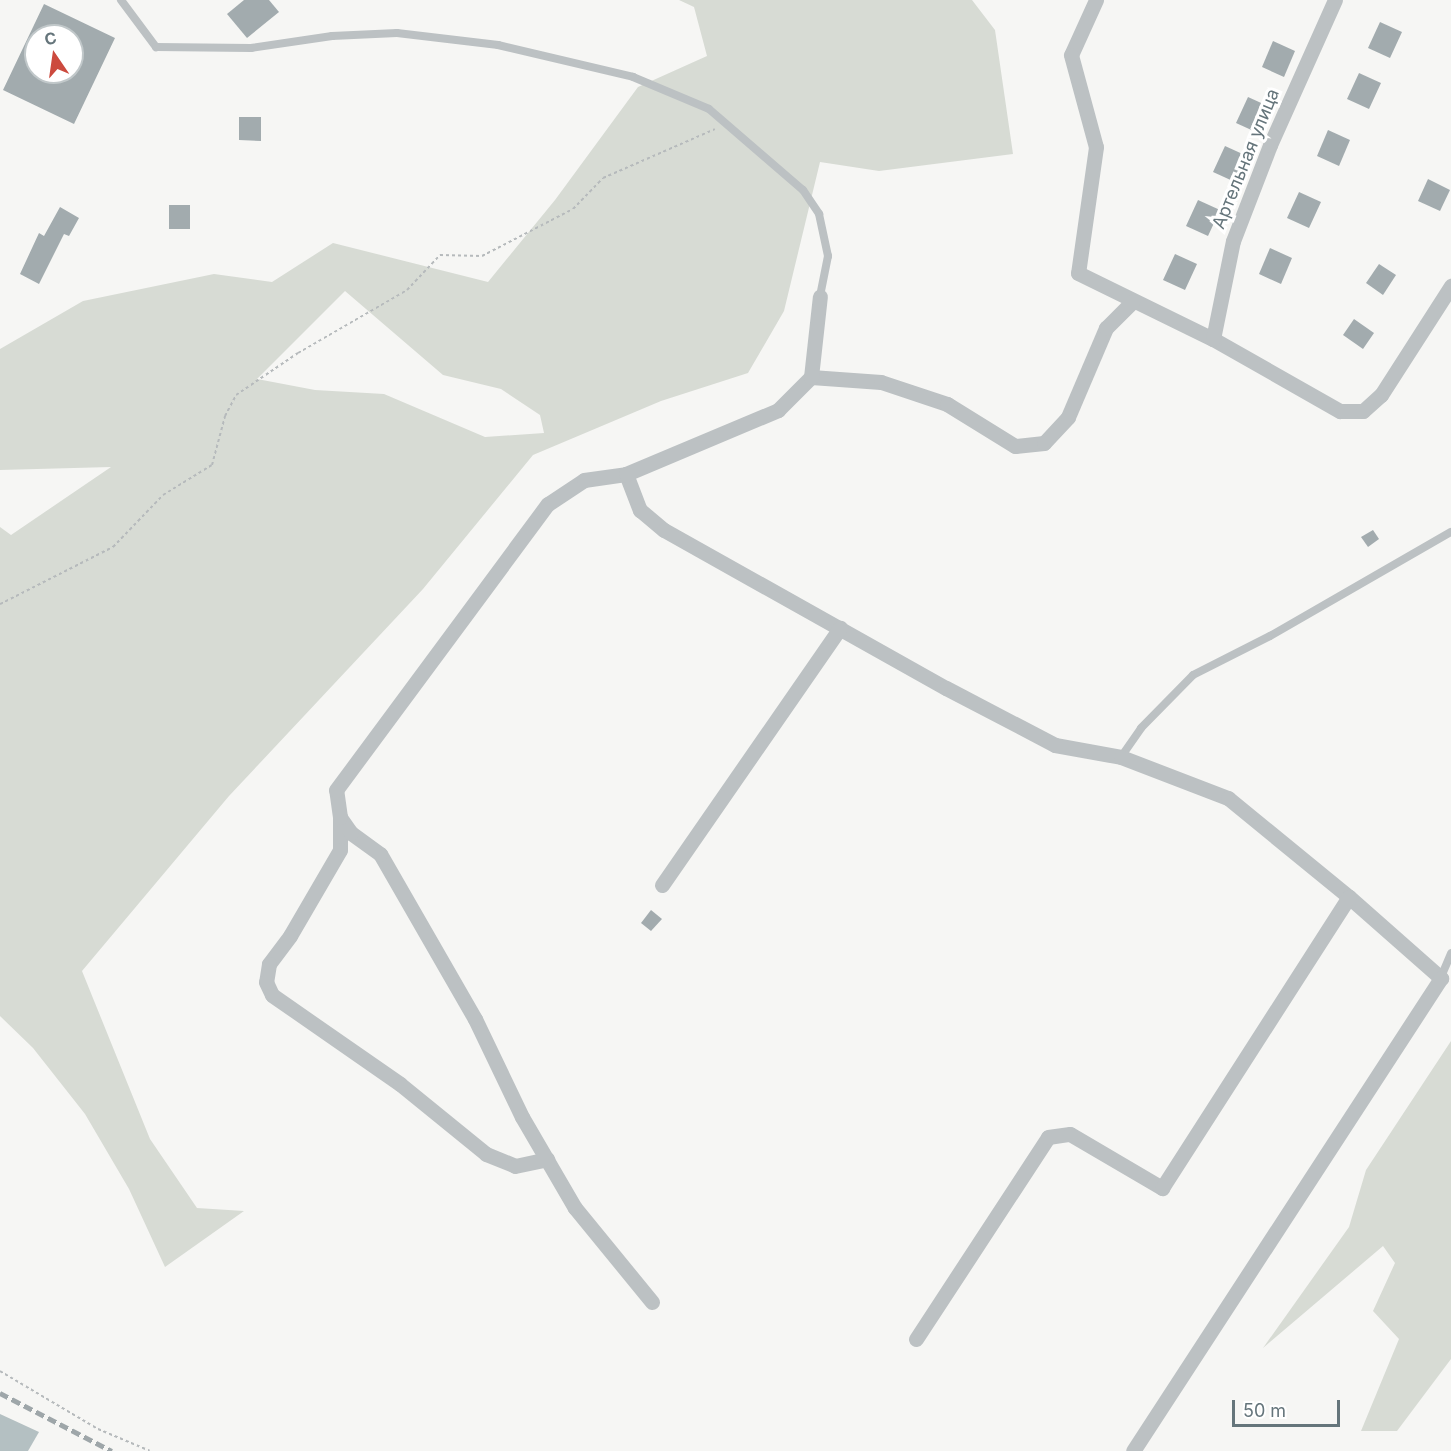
<!DOCTYPE html>
<html>
<head>
<meta charset="utf-8">
<style>
	body { margin:0 }
	#map { position:relative; width:1451px; height:1451px; overflow:hidden; background:#f6f6f4; font-family:Inter,sans-serif }
	div>[style] { position:absolute }
	.green>* { inset:0; background:#d7dbd4 }
	.water>* { inset:0; background:#b4c0c2 }
	.building>* { inset:0; background:#a2abae }
	.path>* { height:2px; margin-top:-1px; transform-origin:0; background:repeating-linear-gradient(90deg,#b6babc 0 3px,transparent 0 6px) }
	.service>* { height:8px; margin:-4px; padding:0 4px; transform-origin:4px; border-radius:4px; background:#bcc1c3 }
	.minor>* { height:15px; margin:-7.5px; padding:0 7.5px; transform-origin:7.5px; border-radius:7.5px; background:#bcc1c3 }
	.rail>* { height:4.5px; margin-top:-2.25px; transform-origin:0; background:repeating-linear-gradient(90deg,#9ea6a9 0 9px,transparent 0 13.5px) }
	span { translate:-50% -50%; white-space:nowrap; text-align:center; line-height:1.15; -webkit-text-stroke:6px #fff; paint-order:stroke }
	.street-label { font-size:18px; color:#65757b }
	.north { position:absolute; left:24px; top:24px; width:60px; height:60px; box-sizing:border-box; background:#fff; border:2px solid #c1c8ca; border-radius:50%; rotate:347deg; font-size:16px; font-weight:700; line-height:24px; text-align:center; color:#65757b }
	.north::after { content:''; display:block; margin:auto; width:21px; height:27px; background:#cc4a3e; clip-path:polygon(50% 0,100% 100%,50% 72%,0 100%) }
	.scale { position:absolute; left:1232px; top:1400px; width:108px; height:27px; box-sizing:border-box; border:3px solid #65757b; border-top:0; padding-left:8px; font-size:18px; line-height:21px; white-space:nowrap; color:#65757b; -webkit-text-stroke:4px #fff; paint-order:stroke }
</style>
</head>
<body>
<div id="map">
	<div class="green">
		<i style="clip-path:polygon(evenodd,679px 0,972px 0,995px 30px,1013px 154px,879px 171px,820px 162px,784px 311px,748px 373px,661px 401px,533px 455px,423px 589px,229px 796px,82px 971px,150px 1139px,197px 1208px,244px 1211px,165px 1267px,129px 1189px,85px 1114px,33px 1048px,0 1016px,0 527px,11px 535px,111px 467px,0 470px,0 349px,83px 301px,214px 274px,272px 282px,333px 243px,488px 282px,555px 200px,638px 87px,707px 56px,694px 7px,679px 0,345px 291px,443px 375px,501px 389px,540px 415px,544px 433px,485px 437px,384px 394px,315px 390px,257px 379px,345px 291px)"></i>
		<i style="clip-path:polygon(1451px 1041px,1451px 1359px,1397px 1431px,1361px 1431px,1399px 1339px,1373px 1311px,1395px 1263px,1383px 1246px,1263px 1348px,1349px 1227px,1366px 1170px)"></i>
	</div>
	<div class="water">
		<i style="clip-path:polygon(0 1414px,39px 1432px,28px 1451px,0 1451px)"></i>
	</div>
	<div class="building">
		<i style="clip-path:polygon(244px 0,269px 0,279px 12px,247px 38px,227px 14px)"></i>
		<i style="clip-path:polygon(evenodd,44px 4px,115px 38px,74px 124px,3px 90px,44px 4px,36px 36px,72px 36px,72px 72px,36px 72px,36px 36px)"></i>
		<i style="clip-path:polygon(1380px 22px,1402px 32px,1390px 58px,1368px 48px)"></i>
		<i style="clip-path:polygon(1273px 41px,1295px 51px,1284px 77px,1262px 67px)"></i>
		<i style="clip-path:polygon(1359px 73px,1381px 83px,1369px 109px,1347px 99px)"></i>
		<i style="clip-path:polygon(1248px 97px,1270px 107px,1258px 133px,1236px 123px)"></i>
		<i style="clip-path:polygon(239px 117px,261px 117px,261px 141px,239px 140px)"></i>
		<i style="clip-path:polygon(1328px 130px,1350px 140px,1339px 166px,1317px 156px)"></i>
		<i style="clip-path:polygon(1225px 146px,1247px 156px,1235px 182px,1213px 172px)"></i>
		<i style="clip-path:polygon(1428px 179px,1450px 190px,1440px 211px,1418px 201px)"></i>
		<i style="clip-path:polygon(1299px 192px,1321px 202px,1309px 228px,1287px 218px)"></i>
		<i style="clip-path:polygon(1198px 200px,1220px 210px,1208px 236px,1186px 226px)"></i>
		<i style="clip-path:polygon(169px 205px,190px 205px,190px 229px,169px 229px)"></i>
		<i style="clip-path:polygon(60px 207px,79px 218px,69px 236px,64px 234px,39px 284px,20px 274px,39px 233px,44px 236px)"></i>
		<i style="clip-path:polygon(1270px 248px,1292px 258px,1281px 284px,1259px 274px)"></i>
		<i style="clip-path:polygon(1175px 254px,1197px 264px,1185px 290px,1163px 280px)"></i>
		<i style="clip-path:polygon(1379px 264px,1396px 275px,1383px 295px,1366px 283px)"></i>
		<i style="clip-path:polygon(1354px 319px,1374px 333px,1363px 349px,1343px 335px)"></i>
		<i style="clip-path:polygon(1373px 530px,1379px 539px,1368px 547px,1361px 537px)"></i>
		<i style="clip-path:polygon(651px 910px,662px 919px,651px 931px,641px 923px)"></i>
	</div>
	<div class="path">
		<i style="left:0;top:604px;width:127px;rotate:-26.8deg"></i>
		<i style="left:113px;top:547px;width:72px;rotate:-46.1deg"></i>
		<i style="left:163px;top:495px;width:57px;rotate:-31.5deg"></i>
		<i style="left:212px;top:465px;width:51px;rotate:-75.1deg"></i>
		<i style="left:225px;top:416px;width:24px;rotate:-62deg"></i>
		<i style="left:236px;top:395px;width:75px;rotate:-34.1deg"></i>
		<i style="left:298px;top:353px;width:126px;rotate:-30deg"></i>
		<i style="left:407px;top:290px;width:48px;rotate:-46.7deg"></i>
		<i style="left:440px;top:255px;width:42px;rotate:1.4deg"></i>
		<i style="left:482px;top:256px;width:102px;rotate:-27.3deg"></i>
		<i style="left:573px;top:209px;width:43px;rotate:-45.9deg"></i>
		<i style="left:603px;top:178px;width:122px;rotate:-23.6deg"></i>
		<i style="left:0;top:1371px;width:114px;rotate:30.6deg"></i>
		<i style="left:98px;top:1429px;width:56px;rotate:22.9deg"></i>
	</div>
	<div class="service">
		<i style="left:121px;top:0;width:59px;rotate:53.3deg"></i>
		<i style="left:156px;top:47px;width:95px;rotate:0.6deg"></i>
		<i style="left:251px;top:48px;width:82px;rotate:-8.4deg"></i>
		<i style="left:332px;top:36px;width:65px;rotate:-2.6deg"></i>
		<i style="left:397px;top:33px;width:102px;rotate:6.8deg"></i>
		<i style="left:498px;top:45px;width:139px;rotate:13.3deg"></i>
		<i style="left:633px;top:77px;width:82px;rotate:22.8deg"></i>
		<i style="left:709px;top:109px;width:124px;rotate:40.8deg"></i>
		<i style="left:803px;top:190px;width:29px;rotate:56deg"></i>
		<i style="left:819px;top:214px;width:43px;rotate:77.9deg"></i>
		<i style="left:828px;top:256px;width:41px;rotate:101.3deg"></i>
		<i style="left:1121px;top:757px;width:35px;rotate:-55deg"></i>
		<i style="left:1141px;top:728px;width:74px;rotate:-45.5deg"></i>
		<i style="left:1193px;top:675px;width:86px;rotate:-26.9deg"></i>
		<i style="left:1270px;top:636px;width:209px;rotate:-29.9deg"></i>
		<i style="left:1441px;top:977px;width:26px;rotate:-67deg"></i>
	</div>
	<div class="minor">
		<i style="left:1096px;top:0;width:60px;rotate:114.4deg"></i>
		<i style="left:1071px;top:55px;width:95px;rotate:74.8deg"></i>
		<i style="left:1096px;top:147px;width:127px;rotate:98.1deg"></i>
		<i style="left:1078px;top:273px;width:150px;rotate:26.1deg"></i>
		<i style="left:1213px;top:339px;width:146px;rotate:29.6deg"></i>
		<i style="left:1340px;top:411px;width:23px"></i>
		<i style="left:1363px;top:411px;width:24px;rotate:-42deg"></i>
		<i style="left:1381px;top:395px;width:130px;rotate:-57.3deg"></i>
		<i style="left:1213px;top:339px;width:100px;rotate:-78.5deg"></i>
		<i style="left:1233px;top:241px;width:103px;rotate:-68.9deg"></i>
		<i style="left:1270px;top:145px;width:159px;rotate:-65.9deg"></i>
		<i style="left:811px;top:377px;width:70px;rotate:4.1deg"></i>
		<i style="left:881px;top:382px;width:70px;rotate:18.4deg"></i>
		<i style="left:947px;top:404px;width:80px;rotate:31.7deg"></i>
		<i style="left:1015px;top:446px;width:29px;rotate:-6deg"></i>
		<i style="left:1044px;top:443px;width:35px;rotate:-47deg"></i>
		<i style="left:1068px;top:417px;width:97px;rotate:-66.9deg"></i>
		<i style="left:1106px;top:328px;width:37px;rotate:-45deg"></i>
		<i style="left:626px;top:474px;width:39px;rotate:69deg"></i>
		<i style="left:640px;top:510px;width:31px;rotate:40deg"></i>
		<i style="left:664px;top:530px;width:323px;rotate:29.3deg"></i>
		<i style="left:946px;top:688px;width:123px;rotate:27.6deg"></i>
		<i style="left:1055px;top:745px;width:67px;rotate:10.3deg"></i>
		<i style="left:1121px;top:757px;width:115px;rotate:21deg"></i>
		<i style="left:1228px;top:798px;width:156px;rotate:39.3deg"></i>
		<i style="left:1349px;top:897px;width:123px;rotate:41.4deg"></i>
		<i style="left:1441px;top:978px;width:564px;rotate:123.07deg"></i>
		<i style="left:340px;top:817px;width:33px;rotate:90deg"></i>
		<i style="left:340px;top:850px;width:99px;rotate:120.2deg"></i>
		<i style="left:290px;top:936px;width:35px;rotate:127deg"></i>
		<i style="left:269px;top:964px;width:18px;rotate:99deg"></i>
		<i style="left:266px;top:982px;width:14px;rotate:65deg"></i>
		<i style="left:272px;top:995px;width:156px;rotate:34.8deg"></i>
		<i style="left:400px;top:1084px;width:111px;rotate:39.1deg"></i>
		<i style="left:486px;top:1154px;width:31px;rotate:22deg"></i>
		<i style="left:515px;top:1166px;width:33px;rotate:-12deg"></i>
		<i style="left:662px;top:885px;width:313px;rotate:-55.3deg"></i>
		<i style="left:652px;top:1302px;width:122px;rotate:-129.3deg"></i>
		<i style="left:575px;top:1208px;width:105px;rotate:-120.2deg"></i>
		<i style="left:522px;top:1117px;width:109px;rotate:-115.6deg"></i>
		<i style="left:475px;top:1019px;width:190px;rotate:-119.9deg"></i>
		<i style="left:380px;top:854px;width:36px;rotate:-144deg"></i>
		<i style="left:351px;top:833px;width:19px;rotate:-125deg"></i>
		<i style="left:340px;top:817px;width:27px;rotate:-98deg"></i>
		<i style="left:336px;top:790px;width:356px;rotate:-53.5deg"></i>
		<i style="left:548px;top:504px;width:43px;rotate:-33.7deg"></i>
		<i style="left:584px;top:480px;width:42px;rotate:-8.1deg"></i>
		<i style="left:626px;top:474px;width:165px;rotate:-22.8deg"></i>
		<i style="left:778px;top:410px;width:47px;rotate:-45deg"></i>
		<i style="left:811px;top:377px;width:81px;rotate:-83.7deg"></i>
		<i style="left:916px;top:1339px;width:241px;rotate:-56.8deg"></i>
		<i style="left:1048px;top:1137px;width:22px;rotate:-8deg"></i>
		<i style="left:1070px;top:1134px;width:107px;rotate:30.4deg"></i>
		<i style="left:1162px;top:1188px;width:346px;rotate:-57.3deg"></i>
	</div>
	<div class="rail">
		<i style="left:0;top:1393px;width:126px;rotate:27.4deg"></i>
	</div>
	<div class="street-label">
		<span style="left:1246px;top:159px;rotate:-68deg">Артельная улица</span>
	</div>
	<div class="north">С</div>
	<div class="scale">50 m</div>
</div>
</body>
</html>
